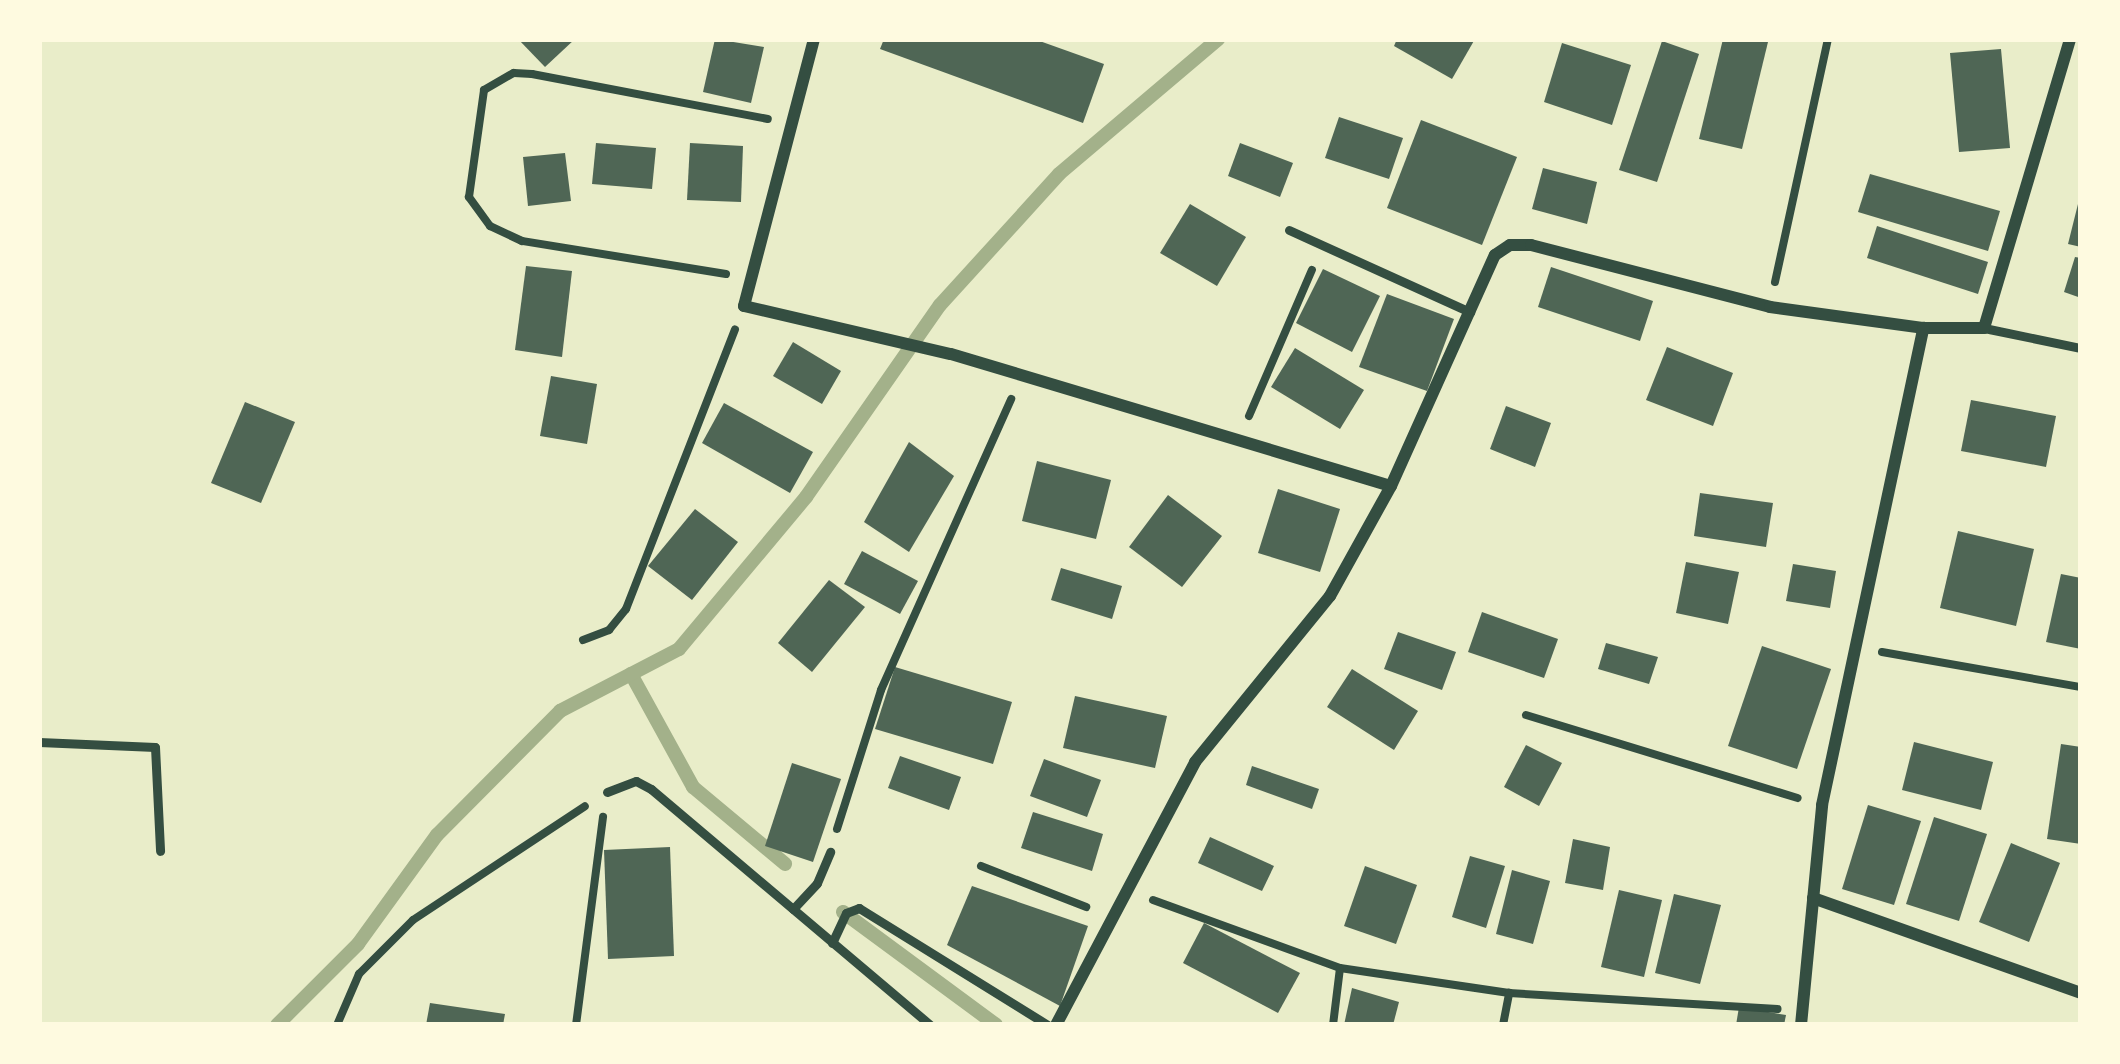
<!DOCTYPE html>
<html>
<head>
<meta charset="utf-8">
<style>
	body { margin:0 }
	#map { position:relative; width:2120px; height:1064px; overflow:hidden; background:#e9edc9; font-family:Raleway,sans-serif }
	div>[style] { position:absolute }
	.stream>* { height:14px; margin:-7px; padding:0 7px; transform-origin:7px; border-radius:7px; background:#a3b18a }
	.building>* { inset:0; background:#4f6655 }
	.path>* { height:8px; margin:-4px; padding:0 4px; transform-origin:4px; border-radius:4px; background:#344e41 }
	.service>* { height:9px; margin:-4.5px; padding:0 4.5px; transform-origin:4.5px; border-radius:4.5px; background:#344e41 }
	.minor>* { height:12px; margin:-6px; padding:0 6px; transform-origin:6px; border-radius:6px; background:#344e41 }
	span { translate:-50% -50%; white-space:nowrap; text-align:center; line-height:1.15; -webkit-text-stroke:9px #fefae0; paint-order:stroke }
	.frame { position:absolute; inset:0; border:42px solid #fefae0; pointer-events:none }
</style>
</head>
<body>
<div id="map">
	<div class="stream">
		<i style="left:631px;top:674px;width:129px;rotate:61.2deg"></i>
		<i style="left:693px;top:787px;width:120px;rotate:39.9deg"></i>
		<i style="left:843px;top:912px;width:190px;rotate:36.4deg"></i>
		<i style="left:277px;top:1025px;width:115px;rotate:-45deg"></i>
		<i style="left:358px;top:944px;width:135px;rotate:-54.1deg"></i>
		<i style="left:437px;top:835px;width:175px;rotate:-45.2deg"></i>
		<i style="left:560px;top:711px;width:134px;rotate:-27.5deg"></i>
		<i style="left:679px;top:649px;width:198px;rotate:-50.1deg"></i>
		<i style="left:806px;top:497px;width:234px;rotate:-55.1deg"></i>
		<i style="left:940px;top:305px;width:177px;rotate:-47.7deg"></i>
		<i style="left:1059px;top:174px;width:209px;rotate:-40.3deg"></i>
	</div>
	<div class="building">
		<i style="clip-path:polygon(518px 39px,575px 39px,545px 67px)"></i>
		<i style="clip-path:polygon(715px 39px,764px 47px,751px 103px,703px 92px)"></i>
		<i style="clip-path:polygon(884px 39px,1034px 39px,1104px 64px,1083px 123px,880px 49px)"></i>
		<i style="clip-path:polygon(1397px 39px,1475px 39px,1452px 79px,1394px 46px)"></i>
		<i style="clip-path:polygon(1723px 39px,1768px 42px,1742px 149px,1699px 139px)"></i>
		<i style="clip-path:polygon(1662px 41px,1699px 54px,1657px 182px,1619px 170px)"></i>
		<i style="clip-path:polygon(1562px 43px,1631px 65px,1612px 125px,1544px 102px)"></i>
		<i style="clip-path:polygon(2001px 49px,2010px 148px,1959px 152px,1950px 53px)"></i>
		<i style="clip-path:polygon(1339px 117px,1403px 138px,1389px 179px,1325px 158px)"></i>
		<i style="clip-path:polygon(1421px 120px,1517px 157px,1482px 245px,1387px 208px)"></i>
		<i style="clip-path:polygon(596px 143px,656px 148px,652px 189px,592px 184px)"></i>
		<i style="clip-path:polygon(690px 143px,743px 146px,741px 202px,687px 200px)"></i>
		<i style="clip-path:polygon(1240px 143px,1293px 163px,1280px 197px,1228px 176px)"></i>
		<i style="clip-path:polygon(565px 153px,571px 201px,528px 206px,523px 157px)"></i>
		<i style="clip-path:polygon(1543px 168px,1597px 182px,1587px 224px,1532px 209px)"></i>
		<i style="clip-path:polygon(1870px 174px,2000px 211px,1988px 251px,1858px 212px)"></i>
		<i style="clip-path:polygon(2081px 192px,2081px 247px,2068px 244px)"></i>
		<i style="clip-path:polygon(1190px 204px,1246px 237px,1217px 286px,1160px 253px)"></i>
		<i style="clip-path:polygon(1877px 226px,1988px 262px,1978px 294px,1867px 258px)"></i>
		<i style="clip-path:polygon(2075px 257px,2081px 258px,2081px 298px,2064px 292px)"></i>
		<i style="clip-path:polygon(526px 266px,572px 271px,562px 357px,515px 350px)"></i>
		<i style="clip-path:polygon(1551px 267px,1653px 301px,1640px 341px,1538px 307px)"></i>
		<i style="clip-path:polygon(1323px 269px,1380px 296px,1352px 352px,1296px 323px)"></i>
		<i style="clip-path:polygon(1387px 294px,1454px 319px,1427px 391px,1359px 367px)"></i>
		<i style="clip-path:polygon(793px 342px,841px 371px,822px 404px,773px 376px)"></i>
		<i style="clip-path:polygon(1667px 347px,1733px 373px,1713px 426px,1646px 400px)"></i>
		<i style="clip-path:polygon(1295px 348px,1364px 390px,1340px 429px,1271px 387px)"></i>
		<i style="clip-path:polygon(551px 376px,597px 384px,587px 444px,540px 436px)"></i>
		<i style="clip-path:polygon(1971px 400px,2056px 416px,2046px 467px,1961px 451px)"></i>
		<i style="clip-path:polygon(245px 402px,295px 422px,261px 503px,211px 483px)"></i>
		<i style="clip-path:polygon(724px 403px,813px 452px,790px 493px,702px 443px)"></i>
		<i style="clip-path:polygon(1506px 406px,1551px 423px,1535px 467px,1490px 449px)"></i>
		<i style="clip-path:polygon(909px 442px,954px 476px,909px 552px,864px 522px)"></i>
		<i style="clip-path:polygon(1037px 461px,1111px 480px,1096px 539px,1022px 521px)"></i>
		<i style="clip-path:polygon(1278px 489px,1340px 509px,1320px 572px,1258px 553px)"></i>
		<i style="clip-path:polygon(1700px 493px,1773px 503px,1766px 547px,1694px 536px)"></i>
		<i style="clip-path:polygon(1168px 495px,1222px 536px,1182px 587px,1129px 547px)"></i>
		<i style="clip-path:polygon(695px 509px,738px 542px,692px 600px,648px 566px)"></i>
		<i style="clip-path:polygon(1958px 531px,2034px 549px,2016px 626px,1940px 608px)"></i>
		<i style="clip-path:polygon(862px 551px,918px 581px,900px 614px,844px 584px)"></i>
		<i style="clip-path:polygon(1686px 562px,1739px 572px,1728px 624px,1676px 613px)"></i>
		<i style="clip-path:polygon(1793px 564px,1836px 571px,1830px 608px,1786px 601px)"></i>
		<i style="clip-path:polygon(1061px 568px,1122px 586px,1112px 619px,1051px 600px)"></i>
		<i style="clip-path:polygon(2061px 574px,2081px 578px,2081px 649px,2046px 642px)"></i>
		<i style="clip-path:polygon(829px 580px,865px 607px,812px 672px,778px 643px)"></i>
		<i style="clip-path:polygon(1482px 612px,1558px 639px,1544px 678px,1468px 652px)"></i>
		<i style="clip-path:polygon(1398px 632px,1456px 652px,1442px 690px,1384px 669px)"></i>
		<i style="clip-path:polygon(1606px 643px,1658px 657px,1649px 684px,1598px 669px)"></i>
		<i style="clip-path:polygon(1762px 646px,1831px 669px,1797px 769px,1728px 746px)"></i>
		<i style="clip-path:polygon(895px 667px,1012px 702px,993px 764px,875px 729px)"></i>
		<i style="clip-path:polygon(1352px 669px,1418px 711px,1394px 750px,1327px 707px)"></i>
		<i style="clip-path:polygon(1075px 696px,1167px 716px,1155px 768px,1063px 748px)"></i>
		<i style="clip-path:polygon(1914px 742px,1993px 762px,1981px 810px,1902px 790px)"></i>
		<i style="clip-path:polygon(2061px 744px,2081px 747px,2081px 844px,2047px 839px)"></i>
		<i style="clip-path:polygon(1526px 745px,1562px 763px,1539px 806px,1504px 787px)"></i>
		<i style="clip-path:polygon(900px 756px,961px 777px,949px 810px,888px 788px)"></i>
		<i style="clip-path:polygon(1044px 759px,1101px 780px,1087px 817px,1030px 796px)"></i>
		<i style="clip-path:polygon(792px 763px,841px 779px,813px 862px,765px 846px)"></i>
		<i style="clip-path:polygon(1252px 766px,1319px 789px,1312px 809px,1246px 785px)"></i>
		<i style="clip-path:polygon(1868px 805px,1921px 821px,1894px 905px,1842px 889px)"></i>
		<i style="clip-path:polygon(1033px 812px,1103px 834px,1092px 871px,1021px 848px)"></i>
		<i style="clip-path:polygon(1934px 817px,1987px 834px,1959px 921px,1906px 904px)"></i>
		<i style="clip-path:polygon(1210px 837px,1274px 866px,1262px 891px,1198px 863px)"></i>
		<i style="clip-path:polygon(1573px 839px,1610px 847px,1603px 890px,1565px 883px)"></i>
		<i style="clip-path:polygon(2011px 843px,2060px 863px,2029px 942px,1979px 922px)"></i>
		<i style="clip-path:polygon(670px 847px,674px 956px,608px 959px,604px 850px)"></i>
		<i style="clip-path:polygon(1470px 856px,1505px 866px,1486px 928px,1452px 917px)"></i>
		<i style="clip-path:polygon(1365px 866px,1417px 885px,1396px 944px,1344px 926px)"></i>
		<i style="clip-path:polygon(1512px 870px,1550px 881px,1533px 944px,1496px 934px)"></i>
		<i style="clip-path:polygon(972px 886px,1088px 926px,1060px 1006px,947px 945px)"></i>
		<i style="clip-path:polygon(1619px 890px,1662px 900px,1644px 977px,1601px 967px)"></i>
		<i style="clip-path:polygon(1674px 894px,1721px 905px,1700px 984px,1655px 973px)"></i>
		<i style="clip-path:polygon(1204px 923px,1300px 973px,1278px 1013px,1183px 963px)"></i>
		<i style="clip-path:polygon(1352px 988px,1399px 1002px,1393px 1025px,1344px 1025px)"></i>
		<i style="clip-path:polygon(430px 1003px,505px 1014px,503px 1025px,426px 1025px)"></i>
		<i style="clip-path:polygon(1739px 1007px,1786px 1015px,1784px 1025px,1736px 1025px)"></i>
	</div>
	<div class="path">
		<i style="left:726px;top:274px;width:207px;rotate:-170.8deg"></i>
		<i style="left:522px;top:241px;width:35px;rotate:-155deg"></i>
		<i style="left:490px;top:226px;width:36px;rotate:-126deg"></i>
		<i style="left:469px;top:197px;width:108px;rotate:-82deg"></i>
		<i style="left:484px;top:90px;width:34px;rotate:-30deg"></i>
		<i style="left:514px;top:73px;width:18px;rotate:3deg"></i>
		<i style="left:532px;top:74px;width:240px;rotate:10.8deg"></i>
		<i style="left:1775px;top:282px;width:249px;rotate:-77.7deg"></i>
		<i style="left:1249px;top:416px;width:159px;rotate:-66.7deg"></i>
		<i style="left:583px;top:640px;width:28px;rotate:-21deg"></i>
		<i style="left:609px;top:630px;width:27px;rotate:-51deg"></i>
		<i style="left:626px;top:609px;width:300px;rotate:-68.7deg"></i>
		<i style="left:1882px;top:652px;width:202px;rotate:10deg"></i>
		<i style="left:1526px;top:715px;width:284px;rotate:17deg"></i>
		<i style="left:837px;top:829px;width:146px;rotate:-72.4deg"></i>
		<i style="left:881px;top:690px;width:319px;rotate:-65.9deg"></i>
		<i style="left:981px;top:866px;width:113px;rotate:21.3deg"></i>
		<i style="left:1153px;top:900px;width:199px;rotate:20deg"></i>
		<i style="left:1340px;top:968px;width:171px;rotate:8.4deg"></i>
		<i style="left:1509px;top:993px;width:269px;rotate:3.4deg"></i>
		<i style="left:337px;top:1025px;width:56px;rotate:-66.7deg"></i>
		<i style="left:359px;top:974px;width:76px;rotate:-45deg"></i>
		<i style="left:413px;top:920px;width:206px;rotate:-33.5deg"></i>
		<i style="left:576px;top:1025px;width:210px;rotate:-82.6deg"></i>
		<i style="left:1333px;top:1025px;width:57px;rotate:-83deg"></i>
		<i style="left:1503px;top:1025px;width:33px;rotate:-79deg"></i>
	</div>
	<div class="service">
		<i style="left:1289px;top:230px;width:199px;rotate:24.4deg"></i>
		<i style="left:1984px;top:328px;width:99px;rotate:11.7deg"></i>
		<i style="left:39px;top:742px;width:116px;rotate:2.5deg"></i>
		<i style="left:155px;top:747px;width:104px;rotate:87.2deg"></i>
		<i style="left:607px;top:792px;width:31px;rotate:-21deg"></i>
		<i style="left:636px;top:781px;width:17px;rotate:28deg"></i>
		<i style="left:651px;top:789px;width:365px;rotate:40.2deg"></i>
		<i style="left:793px;top:909px;width:35px;rotate:-47deg"></i>
		<i style="left:817px;top:883px;width:34px;rotate:-67deg"></i>
		<i style="left:832px;top:943px;width:33px;rotate:-65deg"></i>
		<i style="left:846px;top:913px;width:14px;rotate:-21deg"></i>
		<i style="left:859px;top:908px;width:222px;rotate:31.8deg"></i>
	</div>
	<div class="minor">
		<i style="left:814px;top:39px;width:276px;rotate:104.7deg"></i>
		<i style="left:744px;top:306px;width:212px;rotate:13.1deg"></i>
		<i style="left:951px;top:354px;width:459px;rotate:16.7deg"></i>
		<i style="left:1813px;top:898px;width:284px;rotate:19.5deg"></i>
		<i style="left:1056px;top:1025px;width:297px;rotate:-62.1deg"></i>
		<i style="left:1195px;top:762px;width:214px;rotate:-50.9deg"></i>
		<i style="left:1330px;top:596px;width:126px;rotate:-61deg"></i>
		<i style="left:1391px;top:486px;width:253px;rotate:-65.8deg"></i>
		<i style="left:1495px;top:255px;width:18px;rotate:-34deg"></i>
		<i style="left:1510px;top:245px;width:21px"></i>
		<i style="left:1531px;top:245px;width:247px;rotate:14.5deg"></i>
		<i style="left:1770px;top:307px;width:154px;rotate:7.8deg"></i>
		<i style="left:1923px;top:328px;width:61px"></i>
		<i style="left:1984px;top:328px;width:302px;rotate:-73.4deg"></i>
		<i style="left:1801px;top:1025px;width:221px;rotate:-84.5deg"></i>
		<i style="left:1822px;top:805px;width:488px;rotate:-78deg"></i>
	</div>
	<div class="frame"></div>
</div>
</body>
</html>
